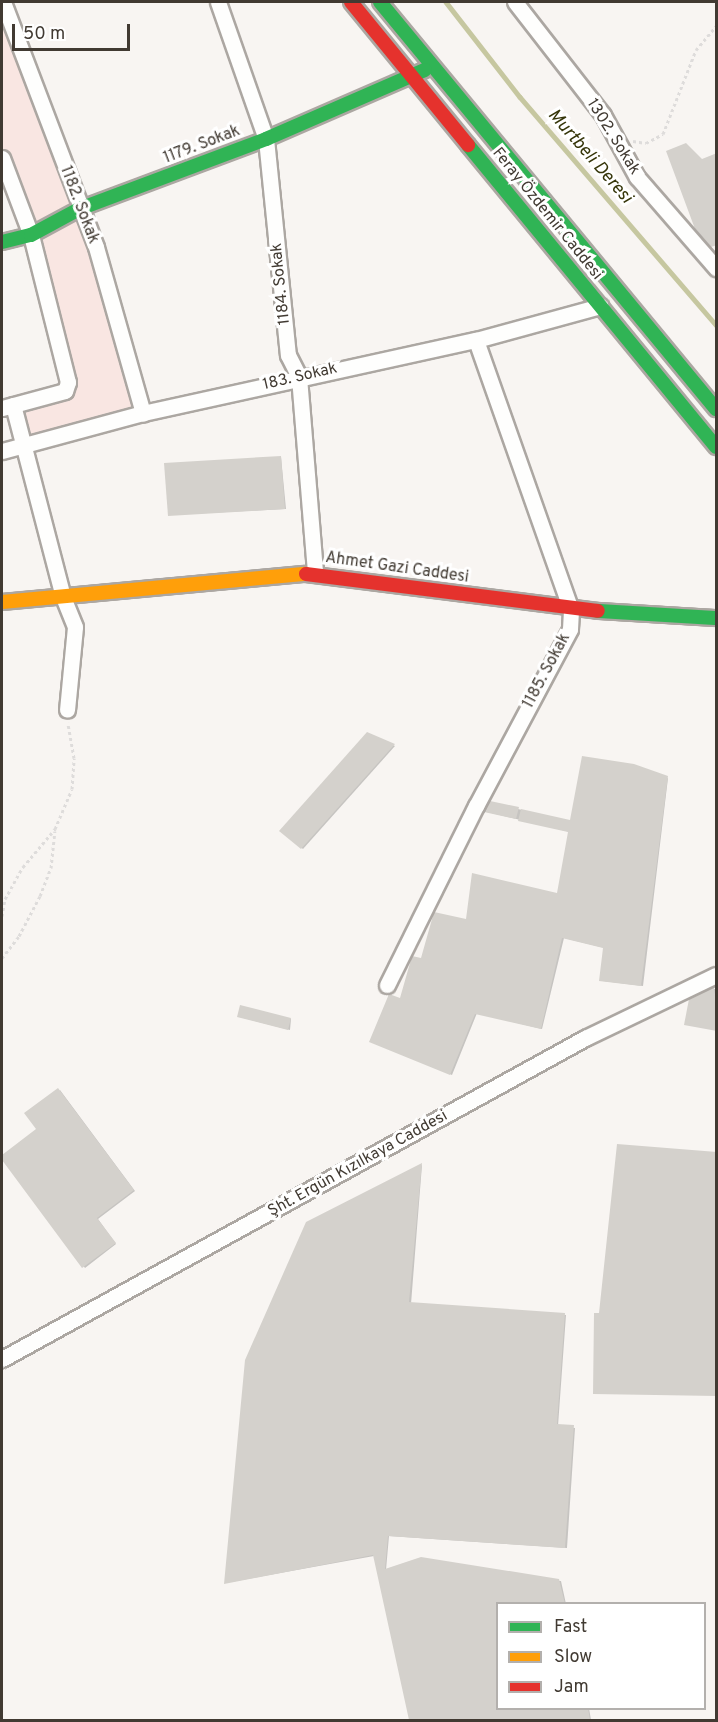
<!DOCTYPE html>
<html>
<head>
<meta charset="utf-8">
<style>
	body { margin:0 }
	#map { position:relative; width:718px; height:1722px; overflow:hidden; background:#f8f5f2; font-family:Overpass,sans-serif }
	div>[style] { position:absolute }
	.green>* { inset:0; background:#f9e6e2 }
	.shadow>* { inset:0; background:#0003 }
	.stream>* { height:4.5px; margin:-2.25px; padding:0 2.25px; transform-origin:2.25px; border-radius:2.25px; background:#c6c7a0 }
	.building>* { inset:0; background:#d4d1cc }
	.path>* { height:3px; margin-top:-1.5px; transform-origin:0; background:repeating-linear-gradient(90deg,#dedcdb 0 3px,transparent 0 6px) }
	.roads { filter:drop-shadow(2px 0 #aca7a2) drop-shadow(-2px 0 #aca7a2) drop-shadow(0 2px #aca7a2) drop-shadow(0 -2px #aca7a2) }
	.street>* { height:15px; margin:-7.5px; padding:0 7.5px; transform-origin:7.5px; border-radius:7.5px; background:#fefefd }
	.fast>* { height:14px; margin:-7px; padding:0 7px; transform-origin:7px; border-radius:7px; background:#30b455 }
	.slow>* { height:14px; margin:-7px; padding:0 7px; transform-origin:7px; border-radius:7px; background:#ff9f0a }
	.jam>* { height:14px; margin:-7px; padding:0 7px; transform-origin:7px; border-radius:7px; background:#e5322d }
	span { translate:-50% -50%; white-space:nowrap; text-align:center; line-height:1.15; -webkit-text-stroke:6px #fff; paint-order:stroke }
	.street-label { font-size:16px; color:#413a32 }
	.water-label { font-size:18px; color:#36360a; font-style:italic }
	.frame { position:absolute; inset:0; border:3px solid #413a32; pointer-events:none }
	.legend { position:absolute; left:496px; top:1602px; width:210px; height:108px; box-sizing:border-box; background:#fff; border:2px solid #b3b0ad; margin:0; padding:8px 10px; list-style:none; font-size:18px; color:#413a32 }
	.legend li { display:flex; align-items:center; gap:12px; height:30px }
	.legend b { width:30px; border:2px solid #b3b0ad }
	.scale { position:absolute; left:12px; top:24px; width:118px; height:27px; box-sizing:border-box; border:3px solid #413a32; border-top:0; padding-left:8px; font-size:18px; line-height:21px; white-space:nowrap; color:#413a32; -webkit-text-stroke:4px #fff; paint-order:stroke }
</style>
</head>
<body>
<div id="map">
	<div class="green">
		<i style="clip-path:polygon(2px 7px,79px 209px,143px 413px,22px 445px,13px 405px,68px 382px,2px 158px)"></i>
	</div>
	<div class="shadow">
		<i style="clip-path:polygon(281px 457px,286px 509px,169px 515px)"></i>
		<i style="clip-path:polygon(368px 734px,395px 746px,303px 849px,281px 831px)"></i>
		<i style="clip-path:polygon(668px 778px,643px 986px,603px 981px,605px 948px,564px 938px,542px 1029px,477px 1013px,452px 1075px,371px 1041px,401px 1000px,422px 960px,468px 921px,558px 895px,570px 832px,487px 812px,518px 809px,572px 822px)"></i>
		<i style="clip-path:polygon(714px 989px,716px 989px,716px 1030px)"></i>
		<i style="clip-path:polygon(241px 1007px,291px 1019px,290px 1030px,240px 1017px)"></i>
		<i style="clip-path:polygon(60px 1090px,135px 1191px,98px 1219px,116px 1244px,85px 1268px,2px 1157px,38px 1130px)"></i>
		<i style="clip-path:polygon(422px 1165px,411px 1304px,566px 1315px,558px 1426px,575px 1428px,567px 1548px,389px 1536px,386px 1570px,561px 1581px,566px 1604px,498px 1604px,498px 1708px,589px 1708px,591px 1720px,411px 1720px,374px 1556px,225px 1583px,307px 1223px)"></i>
	</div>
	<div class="stream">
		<i style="left:446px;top:2px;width:120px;rotate:52.1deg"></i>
		<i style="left:520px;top:97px;width:301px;rotate:49.3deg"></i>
	</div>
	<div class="building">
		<i style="clip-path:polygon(686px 143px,702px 159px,717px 153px,717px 245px,711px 247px,695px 229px,666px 151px)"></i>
		<i style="clip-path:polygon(281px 456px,285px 509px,168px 516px,164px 463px)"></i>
		<i style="clip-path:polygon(367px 732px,395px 744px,301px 849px,279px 831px)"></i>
		<i style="clip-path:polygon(582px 756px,634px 764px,668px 776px,641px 986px,599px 981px,603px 948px,562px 938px,541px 1029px,475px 1014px,450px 1075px,369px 1042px,389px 994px,400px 998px,412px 956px,421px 958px,434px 912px,466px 919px,472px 873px,557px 893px,568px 832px,518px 821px,521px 809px,570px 820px)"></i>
		<i style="clip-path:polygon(490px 801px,519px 807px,516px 819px,484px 812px)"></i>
		<i style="clip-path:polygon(714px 987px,717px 1031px,684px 1025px,689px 999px)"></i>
		<i style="clip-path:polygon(240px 1005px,291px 1018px,288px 1030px,237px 1017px)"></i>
		<i style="clip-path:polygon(58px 1088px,134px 1190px,97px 1218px,116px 1243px,82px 1268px,2px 1160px,2px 1155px,36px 1129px,24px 1113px)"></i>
		<i style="clip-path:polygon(617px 1144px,717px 1152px,717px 1396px,593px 1394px,594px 1313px,599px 1313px)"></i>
		<i style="clip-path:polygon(422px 1163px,409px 1302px,565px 1313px,557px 1424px,574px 1425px,565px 1548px,388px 1536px,385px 1569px,421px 1557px,559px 1579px,565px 1604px,498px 1604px,498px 1708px,588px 1708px,590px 1720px,409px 1720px,373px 1555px,224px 1584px,245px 1360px,306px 1222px)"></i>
	</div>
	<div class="path">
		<i style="left:633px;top:141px;width:13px;rotate:9deg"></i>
		<i style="left:646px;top:143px;width:19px;rotate:-28deg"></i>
		<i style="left:663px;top:134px;width:90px;rotate:-68.6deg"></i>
		<i style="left:696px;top:50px;width:31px;rotate:-50deg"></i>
		<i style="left:2px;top:916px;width:17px;rotate:-80deg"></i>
		<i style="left:5px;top:899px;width:37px;rotate:-61deg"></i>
		<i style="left:23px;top:867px;width:50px;rotate:-49.9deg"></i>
		<i style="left:55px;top:829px;width:43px;rotate:-67deg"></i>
		<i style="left:72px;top:789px;width:31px;rotate:-86deg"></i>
		<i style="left:74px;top:758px;width:36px;rotate:-100deg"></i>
		<i style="left:2px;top:958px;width:28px;rotate:-52deg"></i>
		<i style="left:19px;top:936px;width:45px;rotate:-62.3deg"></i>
		<i style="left:40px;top:896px;width:30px;rotate:-69deg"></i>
		<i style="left:51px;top:868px;width:37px;rotate:-84deg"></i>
	</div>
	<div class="roads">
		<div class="street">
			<i style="left:3px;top:2px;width:262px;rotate:69.2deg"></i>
			<i style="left:96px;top:247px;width:173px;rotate:74.2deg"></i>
			<i style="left:218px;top:2px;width:145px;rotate:70.7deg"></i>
			<i style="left:266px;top:139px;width:217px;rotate:84.2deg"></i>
			<i style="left:288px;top:355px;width:25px;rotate:63deg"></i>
			<i style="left:299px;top:377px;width:197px;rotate:85.3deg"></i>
			<i style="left:515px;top:2px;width:143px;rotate:52.1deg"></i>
			<i style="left:603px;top:115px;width:71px;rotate:61.3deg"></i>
			<i style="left:637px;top:177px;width:121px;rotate:49deg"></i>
			<i style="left:2px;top:158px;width:82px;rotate:69.4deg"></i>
			<i style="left:31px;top:235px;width:152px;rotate:75.9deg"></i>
			<i style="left:68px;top:382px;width:9px;rotate:108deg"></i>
			<i style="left:65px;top:391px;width:65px;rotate:164.9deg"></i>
			<i style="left:13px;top:405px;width:198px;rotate:75.4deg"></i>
			<i style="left:63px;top:597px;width:32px;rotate:68deg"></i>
			<i style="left:75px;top:627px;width:83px;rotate:95.5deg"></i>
			<i style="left:2px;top:451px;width:146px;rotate:-15.1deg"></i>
			<i style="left:143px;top:413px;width:341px;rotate:-12.4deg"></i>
			<i style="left:476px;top:340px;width:129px;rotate:-15.3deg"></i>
			<i style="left:387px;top:985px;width:200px;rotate:-63.6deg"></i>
			<i style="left:476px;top:806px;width:200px;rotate:-62deg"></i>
			<i style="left:570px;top:629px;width:19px;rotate:-87deg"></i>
			<i style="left:571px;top:610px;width:286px;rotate:-109.4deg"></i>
			<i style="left:2px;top:1359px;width:666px;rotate:-28.84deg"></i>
			<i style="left:585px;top:1038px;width:145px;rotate:-25.7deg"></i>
		</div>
		<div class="fast">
			<i style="left:380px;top:2px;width:528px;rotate:50.46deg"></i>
			<i style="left:468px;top:145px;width:391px;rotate:50.6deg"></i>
			<i style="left:2px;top:242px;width:30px;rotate:-14deg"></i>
			<i style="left:31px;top:235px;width:55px;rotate:-28.4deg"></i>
			<i style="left:79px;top:209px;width:200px;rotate:-20.5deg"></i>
			<i style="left:266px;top:139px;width:173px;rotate:-23.5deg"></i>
			<i style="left:598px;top:611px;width:118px;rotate:3.4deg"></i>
		</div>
		<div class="slow">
			<i style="left:2px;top:602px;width:305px;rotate:-5.3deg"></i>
		</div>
		<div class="jam">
			<i style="left:351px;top:2px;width:185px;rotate:50.7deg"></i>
			<i style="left:306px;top:574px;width:294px;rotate:7.2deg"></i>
		</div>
	</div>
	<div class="street-label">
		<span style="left:613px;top:137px;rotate:58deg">1302. Sokak</span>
		<span style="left:202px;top:145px;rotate:-21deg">1179. Sokak</span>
		<span style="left:79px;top:205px;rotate:69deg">1182. Sokak</span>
		<span style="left:547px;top:214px;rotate:51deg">Feray Özdemir Caddesi</span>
		<span style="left:281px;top:284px;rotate:-96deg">1184. Sokak</span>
		<span style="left:300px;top:377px;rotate:-13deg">183. Sokak</span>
		<span style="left:397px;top:568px;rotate:8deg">Ahmet Gazi Caddesi</span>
		<span style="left:547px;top:671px;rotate:-62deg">1185. Sokak</span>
		<span style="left:358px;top:1164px;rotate:-29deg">Şht. Ergün Kızılkaya Caddesi</span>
	</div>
	<div class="water-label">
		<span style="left:589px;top:157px;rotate:49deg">Murtbeli Deresi</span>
	</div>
	<div class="frame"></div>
	<ul class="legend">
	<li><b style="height:8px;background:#30b455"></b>Fast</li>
	<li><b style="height:8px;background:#ff9f0a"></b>Slow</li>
	<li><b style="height:8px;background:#e5322d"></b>Jam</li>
	</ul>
	<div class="scale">50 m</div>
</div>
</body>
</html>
